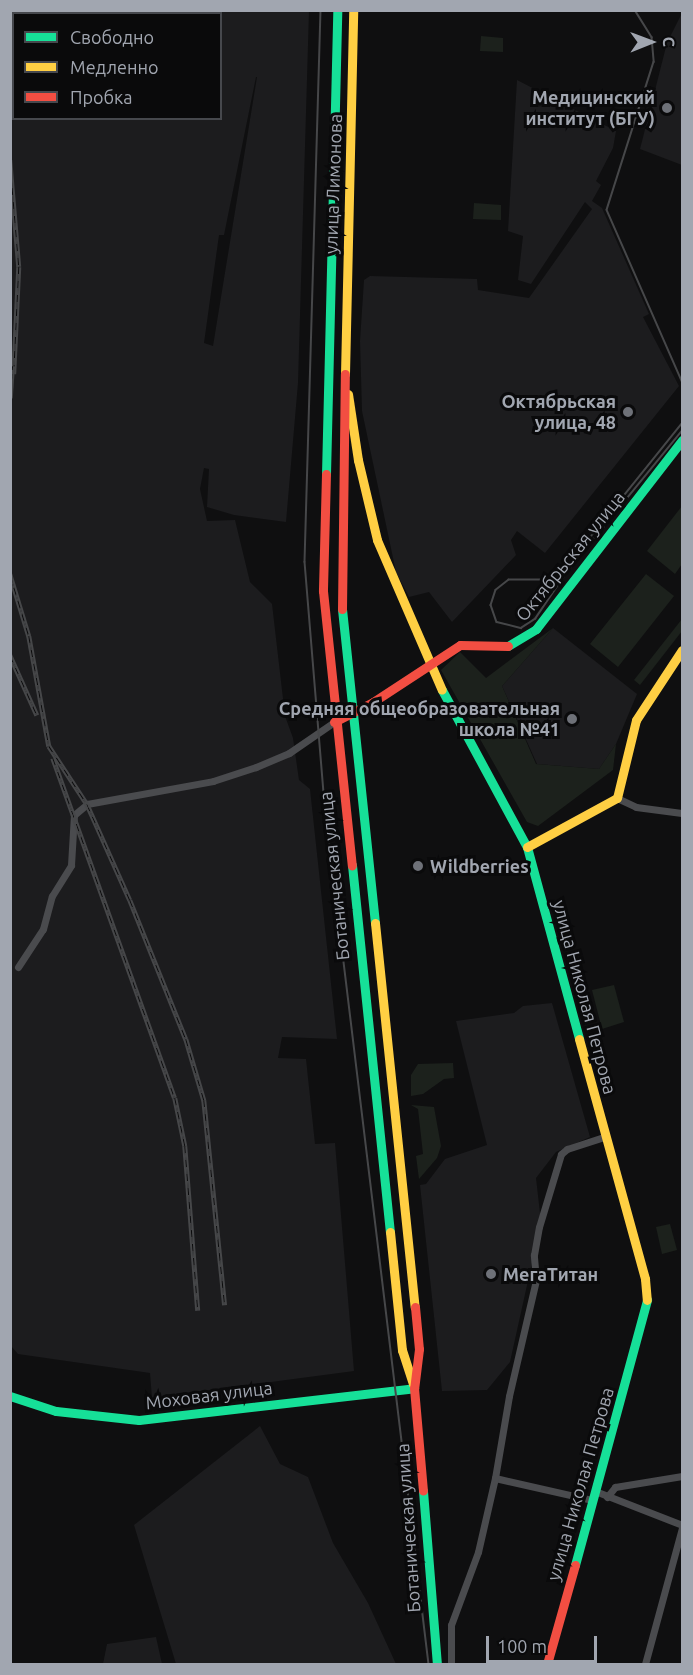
<!DOCTYPE html>
<html>
<head>
<meta charset="utf-8">
<style>
	body { margin:0 }
	#map { position:relative; width:693px; height:1675px; overflow:hidden; background:#0f0f10; font-family:Ubuntu,sans-serif }
	div>[style] { position:absolute }
	.built>* { inset:0; background:#1c1c1e }
	.green>* { inset:0; background:#1c211c }
	.street>* { height:7px; margin:-3.5px; padding:0 3.5px; transform-origin:3.5px; border-radius:3.5px; background:#4a4b4e }
	.fast>* { height:9px; margin:-4.5px; padding:0 4.5px; transform-origin:4.5px; border-radius:4.5px; background:#16e098 }
	.slow>* { height:9px; margin:-4.5px; padding:0 4.5px; transform-origin:4.5px; border-radius:4.5px; background:#ffcf43 }
	.jam>* { height:9px; margin:-4.5px; padding:0 4.5px; transform-origin:4.5px; border-radius:4.5px; background:#f24e42 }
	.tram>* { height:1.5px; margin:-0.75px; padding:0 0.75px; transform-origin:0.75px; border-radius:0.75px; background:#464749 }
	.rail>* { height:4.5px; margin-top:-2.25px; transform-origin:0; background:repeating-linear-gradient(90deg,#0a0a0b 0 7px,#464749 0 14px); box-sizing:border-box; border-block:2px solid #464749 }
	.dots>* { width:16px; height:16px; translate:-50% -50%; box-sizing:border-box; border:3px solid #0a0a0b; border-radius:50% }
	span { translate:-50% -50%; white-space:nowrap; text-align:center; line-height:1.15; -webkit-text-stroke:6px #0a0a0b; paint-order:stroke }
	.poi-label { font-size:18px; color:#a1a6b0; font-weight:700 }
	.right { translate:-100% -50%; text-align:right }
	.left { translate:0 -50%; text-align:left }
	.street-label { font-size:18px; color:#a1a6b0 }
	.frame { position:absolute; inset:0; border:12px solid #a1a6b0; pointer-events:none }
	.legend { position:absolute; left:12px; top:12px; width:210px; height:108px; box-sizing:border-box; background:#0a0a0b; border:2px solid #46484d; margin:0; padding:8px 10px; list-style:none; font-size:18px; color:#a1a6b0 }
	.legend li { display:flex; align-items:center; gap:12px; height:30px }
	.legend b { width:30px; border:2px solid #46484d }
	.north { position:absolute; left:621px; top:12px; width:60px; height:60px; -webkit-text-stroke:4px #0a0a0b; paint-order:stroke; rotate:89deg; font-size:16px; font-weight:700; line-height:24px; text-align:center; color:#a1a6b0 }
	.north::after { content:''; display:block; margin:auto; width:21px; height:27px; background:#a1a6b0; clip-path:polygon(50% 0,100% 100%,50% 72%,0 100%) }
	.scale { position:absolute; left:486px; top:1636px; width:111px; height:27px; box-sizing:border-box; border:3px solid #a1a6b0; border-top:0; padding-left:8px; font-size:18px; line-height:21px; white-space:nowrap; color:#a1a6b0; -webkit-text-stroke:4px #0a0a0b; paint-order:stroke }
</style>
</head>
<body>
<div id="map">
	<div class="built">
		<i style="clip-path:polygon(evenodd,10px 11px,309px 11px,298px 383px,286px 522px,234px 515px,207px 507px,209px 469px,204px 468px,200px 489px,207px 521px,235px 520px,250px 582px,272px 604px,285px 716px,293px 738px,299px 780px,310px 789px,337px 1039px,282px 1037px,278px 1058px,306px 1059px,315px 1144px,335px 1143px,354px 1371px,152px 1398px,150px 1373px,18px 1354px,11px 1346px,10px 11px,14px 14px,220px 14px,220px 118px,14px 118px,14px 14px,10px 11px,256px 77px,257px 77px,213px 346px,204px 343px,219px 235px,224px 235px,256px 77px)"></i>
		<i style="clip-path:polygon(682px 13px,682px 165px,640px 149px,667px 43px)"></i>
		<i style="clip-path:polygon(517px 80px,616px 131px,613px 148px,596px 181px,601px 185px,592px 201px,602px 208px,649px 314px,643px 317px,679px 386px,545px 553px,517px 531px,511px 540px,516px 555px,452px 622px,429px 592px,409px 597px,396px 572px,362px 411px,360px 341px,364px 280px,370px 276px,477px 279px,478px 290px,529px 298px,592px 209px,585px 202px,531px 284px,518px 280px,523px 236px,508px 231px)"></i>
		<i style="clip-path:polygon(553px 628px,637px 694px,616px 744px,599px 769px,537px 764px,502px 686px)"></i>
		<i style="clip-path:polygon(552px 1003px,590px 1137px,556px 1152px,536px 1178px,541px 1222px,510px 1362px,487px 1390px,442px 1391px,420px 1185px,426px 1184px,445px 1159px,487px 1145px,456px 1021px,514px 1013px,523px 1006px)"></i>
		<i style="clip-path:polygon(260px 1426px,280px 1464px,308px 1477px,333px 1543px,368px 1603px,396px 1664px,176px 1664px,134px 1525px)"></i>
		<i style="clip-path:polygon(156px 1637px,162px 1664px,103px 1664px,107px 1644px)"></i>
	</div>
	<div class="green">
		<i style="clip-path:polygon(481px 36px,503px 38px,503px 52px,480px 51px)"></i>
		<i style="clip-path:polygon(474px 203px,501px 205px,501px 220px,473px 219px)"></i>
		<i style="clip-path:polygon(682px 506px,682px 564px,675px 574px,647px 551px)"></i>
		<i style="clip-path:polygon(646px 574px,674px 596px,618px 667px,590px 644px)"></i>
		<i style="clip-path:polygon(682px 619px,682px 631px,640px 685px,634px 680px)"></i>
		<i style="clip-path:polygon(553px 628px,502px 686px,536px 764px,599px 769px,616px 744px,613px 770px,538px 826px,527px 822px,441px 670px,460px 652px,486px 678px)"></i>
		<i style="clip-path:polygon(614px 985px,624px 1022px,602px 1029px,592px 990px)"></i>
		<i style="clip-path:polygon(453px 1063px,454px 1078px,444px 1079px,423px 1094px,411px 1096px,411px 1075px,418px 1064px)"></i>
		<i style="clip-path:polygon(411px 1105px,434px 1107px,441px 1146px,437px 1158px,419px 1179px,416px 1156px,423px 1154px,418px 1109px)"></i>
		<i style="clip-path:polygon(670px 1224px,677px 1250px,662px 1254px,656px 1227px)"></i>
	</div>
	<div class="street">
		<i style="left:617px;top:798px;width:21px;rotate:25deg"></i>
		<i style="left:636px;top:807px;width:46px;rotate:7.4deg"></i>
		<i style="left:18px;top:967px;width:45px;rotate:-56.7deg"></i>
		<i style="left:43px;top:929px;width:34px;rotate:-75deg"></i>
		<i style="left:52px;top:896px;width:36px;rotate:-58deg"></i>
		<i style="left:71px;top:865px;width:50px;rotate:-86.6deg"></i>
		<i style="left:74px;top:815px;width:17px;rotate:-40deg"></i>
		<i style="left:87px;top:804px;width:128px;rotate:-10.3deg"></i>
		<i style="left:213px;top:781px;width:45px;rotate:-18deg"></i>
		<i style="left:256px;top:767px;width:36px;rotate:-23deg"></i>
		<i style="left:289px;top:753px;width:55px;rotate:-34.6deg"></i>
		<i style="left:495px;top:1478px;width:99px;rotate:12.8deg"></i>
		<i style="left:595px;top:1491px;width:93px;rotate:21.3deg"></i>
		<i style="left:607px;top:1497px;width:13px;rotate:-51deg"></i>
		<i style="left:615px;top:1487px;width:68px;rotate:-9.3deg"></i>
		<i style="left:451px;top:1664px;width:39px;rotate:-90deg"></i>
		<i style="left:451px;top:1625px;width:78px;rotate:-69.7deg"></i>
		<i style="left:478px;top:1552px;width:76px;rotate:-77.1deg"></i>
		<i style="left:495px;top:1478px;width:83px;rotate:-80.3deg"></i>
		<i style="left:509px;top:1396px;width:119px;rotate:-76.9deg"></i>
		<i style="left:536px;top:1280px;width:25px;rotate:-95deg"></i>
		<i style="left:534px;top:1255px;width:28px;rotate:-80deg"></i>
		<i style="left:539px;top:1227px;width:76px;rotate:-73.2deg"></i>
		<i style="left:561px;top:1154px;width:8px;rotate:-40deg"></i>
		<i style="left:567px;top:1149px;width:40px;rotate:-18deg"></i>
		<i style="left:645px;top:1664px;width:141px;rotate:-74.8deg"></i>
	</div>
	<div class="fast">
		<i style="left:326px;top:474px;width:464px;rotate:-88.6deg"></i>
		<i style="left:342px;top:609px;width:316px;rotate:84deg"></i>
		<i style="left:508px;top:646px;width:33px;rotate:-31deg"></i>
		<i style="left:536px;top:629px;width:239px;rotate:-52.3deg"></i>
		<i style="left:442px;top:690px;width:179px;rotate:61.6deg"></i>
		<i style="left:527px;top:847px;width:199px;rotate:74.8deg"></i>
		<i style="left:352px;top:865px;width:369px;rotate:84.1deg"></i>
		<i style="left:10px;top:1396px;width:48px;rotate:18.1deg"></i>
		<i style="left:56px;top:1411px;width:83px;rotate:6.2deg"></i>
		<i style="left:139px;top:1420px;width:277px;rotate:-6.6deg"></i>
		<i style="left:423px;top:1491px;width:174px;rotate:85.4deg"></i>
		<i style="left:575px;top:1565px;width:275px;rotate:-74.8deg"></i>
	</div>
	<div class="slow">
		<i style="left:345px;top:374px;width:364px;rotate:-88.7deg"></i>
		<i style="left:348px;top:394px;width:67px;rotate:81.4deg"></i>
		<i style="left:358px;top:460px;width:82px;rotate:76.6deg"></i>
		<i style="left:377px;top:540px;width:163px;rotate:66.6deg"></i>
		<i style="left:527px;top:847px;width:102px;rotate:-28.6deg"></i>
		<i style="left:617px;top:798px;width:80px;rotate:-76.3deg"></i>
		<i style="left:636px;top:720px;width:84px;rotate:-56.7deg"></i>
		<i style="left:375px;top:923px;width:386px;rotate:84.1deg"></i>
		<i style="left:579px;top:1039px;width:249px;rotate:74.6deg"></i>
		<i style="left:645px;top:1279px;width:21px;rotate:85deg"></i>
		<i style="left:390px;top:1232px;width:119px;rotate:84.2deg"></i>
		<i style="left:402px;top:1350px;width:36px;rotate:72deg"></i>
	</div>
	<div class="jam">
		<i style="left:326px;top:474px;width:117px;rotate:91.5deg"></i>
		<i style="left:323px;top:591px;width:276px;rotate:84deg"></i>
		<i style="left:342px;top:609px;width:235px;rotate:-89.3deg"></i>
		<i style="left:334px;top:722px;width:44px;rotate:-27.1deg"></i>
		<i style="left:373px;top:702px;width:104px;rotate:-33.2deg"></i>
		<i style="left:460px;top:645px;width:48px;rotate:1.2deg"></i>
		<i style="left:415px;top:1307px;width:42px;rotate:84.6deg"></i>
		<i style="left:419px;top:1349px;width:39px;rotate:97deg"></i>
		<i style="left:414px;top:1388px;width:103px;rotate:85deg"></i>
		<i style="left:547px;top:1664px;width:103px;rotate:-74.2deg"></i>
	</div>
	<div class="tram">
		<i style="left:321px;top:10px;width:552px;rotate:91.66deg"></i>
		<i style="left:305px;top:562px;width:244px;rotate:85.3deg"></i>
		<i style="left:325px;top:805px;width:865px;rotate:83.1deg"></i>
		<i style="left:635px;top:10px;width:32px;rotate:58deg"></i>
		<i style="left:652px;top:37px;width:25px;rotate:85deg"></i>
		<i style="left:654px;top:62px;width:155px;rotate:107.6deg"></i>
		<i style="left:607px;top:210px;width:187px;rotate:66.3deg"></i>
		<i style="left:682px;top:424px;width:191px;rotate:128.8deg"></i>
		<i style="left:562px;top:573px;width:15px;rotate:152deg"></i>
		<i style="left:549px;top:580px;width:40px;rotate:180deg"></i>
		<i style="left:509px;top:580px;width:16px;rotate:142deg"></i>
		<i style="left:496px;top:590px;width:16px;rotate:108deg"></i>
		<i style="left:491px;top:605px;width:18px;rotate:71deg"></i>
		<i style="left:497px;top:622px;width:25px;rotate:14deg"></i>
		<i style="left:521px;top:628px;width:17px;rotate:-33deg"></i>
		<i style="left:535px;top:619px;width:55px;rotate:-56deg"></i>
		<i style="left:566px;top:573px;width:183px;rotate:-50.8deg"></i>
	</div>
	<div class="rail">
		<i style="left:10px;top:160px;width:107px;rotate:85.2deg"></i>
		<i style="left:19px;top:267px;width:107px;rotate:92.7deg"></i>
		<i style="left:10px;top:398px;width:32px;rotate:-86deg"></i>
		<i style="left:10px;top:574px;width:65px;rotate:73deg"></i>
		<i style="left:29px;top:636px;width:112px;rotate:79.7deg"></i>
		<i style="left:49px;top:746px;width:69px;rotate:56.8deg"></i>
		<i style="left:87px;top:804px;width:105px;rotate:65.9deg"></i>
		<i style="left:130px;top:900px;width:150px;rotate:68.1deg"></i>
		<i style="left:186px;top:1039px;width:64px;rotate:73.6deg"></i>
		<i style="left:204px;top:1100px;width:206px;rotate:84.2deg"></i>
		<i style="left:10px;top:655px;width:66px;rotate:65.8deg"></i>
		<i style="left:53px;top:758px;width:361px;rotate:70.3deg"></i>
		<i style="left:175px;top:1098px;width:49px;rotate:78.2deg"></i>
		<i style="left:185px;top:1146px;width:165px;rotate:85.5deg"></i>
	</div>
	<div class="dots">
		<i style="left:667px;top:108px;background:#6e7178"></i>
		<i style="left:628px;top:412px;background:#6e7178"></i>
		<i style="left:572px;top:719px;background:#6e7178"></i>
		<i style="left:418px;top:866px;background:#6e7178"></i>
		<i style="left:491px;top:1274px;background:#6e7178"></i>
	</div>
	<div class="poi-label">
		<span class="right" style="left:655px;top:108px">Медицинский<br>институт (БГУ)</span>
		<span class="right" style="left:616px;top:412px">Октябрьская<br>улица, 48</span>
		<span class="right" style="left:560px;top:719px">Средняя общеобразовательная<br>школа №41</span>
		<span class="left" style="left:430px;top:866px">Wildberries</span>
		<span class="left" style="left:503px;top:1274px">МегаТитан</span>
	</div>
	<div class="street-label">
		<span style="left:333px;top:184px;rotate:-88deg">улица Лимонова</span>
		<span style="left:570px;top:556px;rotate:-51deg">Октябрьская улица</span>
		<span style="left:334px;top:876px;rotate:-96deg">Ботаническая улица</span>
		<span style="left:585px;top:997px;rotate:75deg">улица Николая Петрова</span>
		<span style="left:209px;top:1395px;rotate:-7deg">Моховая улица</span>
		<span style="left:580px;top:1484px;rotate:-74deg">улица Николая Петрова</span>
		<span style="left:408px;top:1528px;rotate:-94deg">Ботаническая улица</span>
	</div>
	<div class="frame"></div>
	<ul class="legend">
	<li><b style="height:8px;background:#16e098"></b>Свободно</li>
	<li><b style="height:8px;background:#ffcf43"></b>Медленно</li>
	<li><b style="height:8px;background:#f24e42"></b>Пробка</li>
	</ul>
	<div class="north">С</div>
	<div class="scale">100 m</div>
</div>
</body>
</html>
